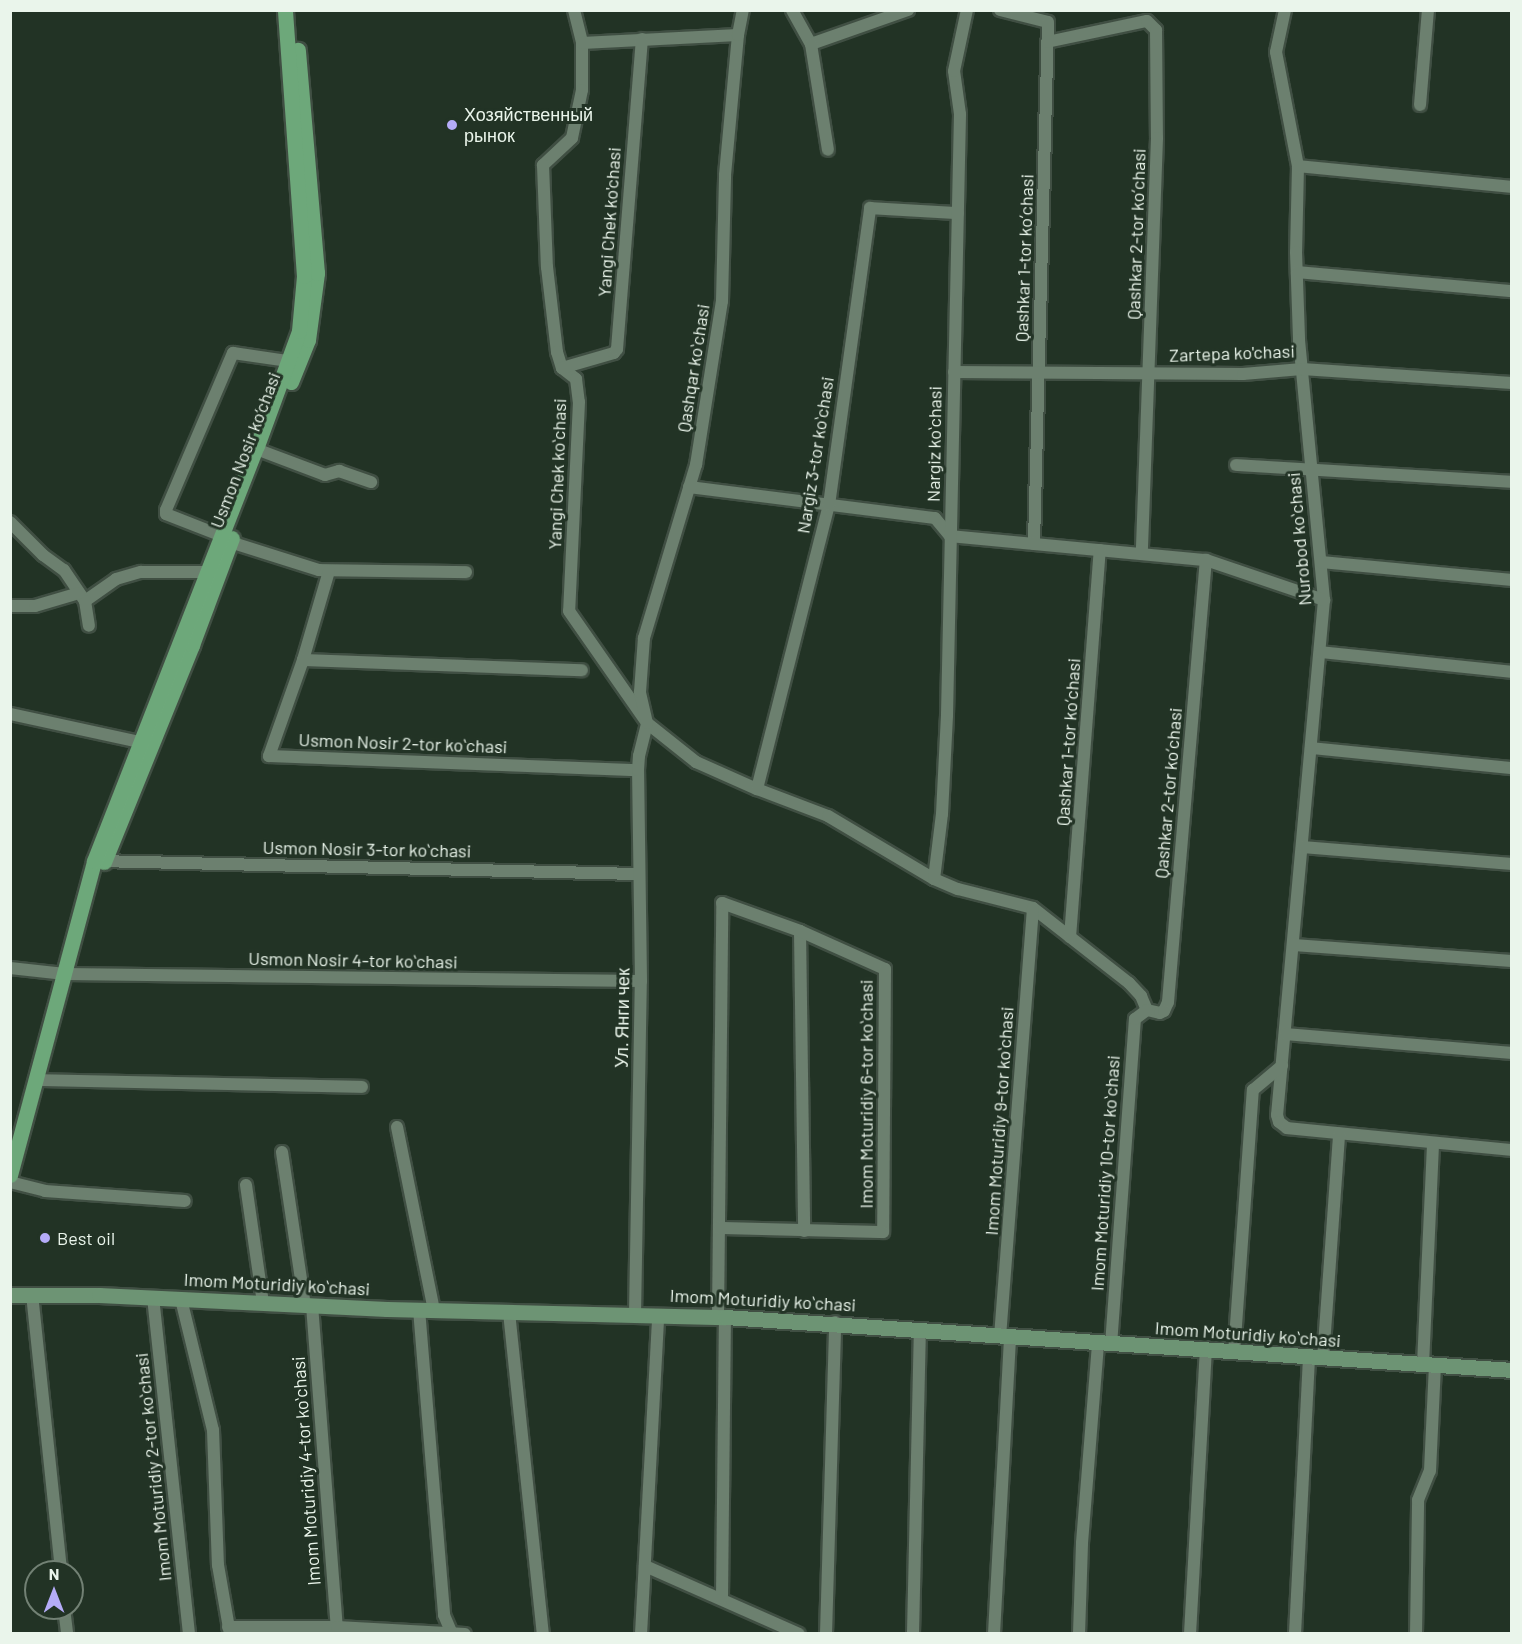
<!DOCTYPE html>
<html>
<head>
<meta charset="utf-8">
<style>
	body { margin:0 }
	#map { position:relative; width:1522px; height:1644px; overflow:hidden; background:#223325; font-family:Barlow,sans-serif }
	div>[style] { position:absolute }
	.roads { filter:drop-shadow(2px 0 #404f43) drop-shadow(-2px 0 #404f43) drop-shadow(0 2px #404f43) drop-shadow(0 -2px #404f43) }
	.street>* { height:12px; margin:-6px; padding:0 6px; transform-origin:6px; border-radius:6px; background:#6c806f }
	.secondary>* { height:15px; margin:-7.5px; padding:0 7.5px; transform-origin:7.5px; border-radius:7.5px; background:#6d9474 }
	.primary>* { height:15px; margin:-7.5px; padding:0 7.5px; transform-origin:7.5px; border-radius:7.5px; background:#6da87a }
	.dots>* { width:16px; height:16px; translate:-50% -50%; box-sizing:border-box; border:3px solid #223325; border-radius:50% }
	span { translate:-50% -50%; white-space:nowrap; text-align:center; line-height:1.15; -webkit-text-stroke:6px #223325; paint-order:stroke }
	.poi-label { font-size:18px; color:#eaf5eb }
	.left { translate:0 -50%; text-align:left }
	.street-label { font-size:18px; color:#eaf5eb }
	.frame { position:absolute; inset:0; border:12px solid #eaf5eb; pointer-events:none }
	.north { position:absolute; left:24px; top:1560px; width:60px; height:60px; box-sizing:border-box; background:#223325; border:2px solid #728174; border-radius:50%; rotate:0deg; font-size:16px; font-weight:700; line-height:24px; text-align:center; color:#eaf5eb }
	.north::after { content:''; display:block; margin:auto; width:21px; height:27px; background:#b5acf8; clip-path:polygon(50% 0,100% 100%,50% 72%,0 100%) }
</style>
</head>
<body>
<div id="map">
	<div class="roads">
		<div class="street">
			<i style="left:574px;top:10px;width:34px;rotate:76deg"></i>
			<i style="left:582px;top:43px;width:47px;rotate:90deg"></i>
			<i style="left:582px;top:90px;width:49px;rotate:101.8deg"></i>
			<i style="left:572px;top:138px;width:40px;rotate:137deg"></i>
			<i style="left:543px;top:165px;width:102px;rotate:87.8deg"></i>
			<i style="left:547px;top:267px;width:86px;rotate:83.3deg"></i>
			<i style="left:557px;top:352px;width:17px;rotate:73deg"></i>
			<i style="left:562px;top:368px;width:18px;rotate:38deg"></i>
			<i style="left:576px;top:379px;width:23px;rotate:83deg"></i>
			<i style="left:579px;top:402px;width:209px;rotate:92.7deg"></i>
			<i style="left:569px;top:611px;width:136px;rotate:55.1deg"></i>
			<i style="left:647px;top:723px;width:63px;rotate:38.5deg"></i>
			<i style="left:696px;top:762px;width:67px;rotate:23.9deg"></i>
			<i style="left:757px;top:789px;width:76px;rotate:20.8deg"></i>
			<i style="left:828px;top:816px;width:123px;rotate:30.7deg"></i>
			<i style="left:934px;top:879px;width:26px;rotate:23deg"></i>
			<i style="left:958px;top:889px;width:77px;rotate:14.2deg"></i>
			<i style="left:1033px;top:908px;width:122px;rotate:38deg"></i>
			<i style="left:1129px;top:983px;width:18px;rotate:47deg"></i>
			<i style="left:1141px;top:996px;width:15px;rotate:67deg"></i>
			<i style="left:792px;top:10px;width:39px;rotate:61deg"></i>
			<i style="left:811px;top:44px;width:103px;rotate:-19.3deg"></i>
			<i style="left:1000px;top:10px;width:49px;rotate:14deg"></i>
			<i style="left:1048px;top:22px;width:522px;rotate:91.54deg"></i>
			<i style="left:1285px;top:10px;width:43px;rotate:102.1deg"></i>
			<i style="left:1276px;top:52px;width:116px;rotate:79.1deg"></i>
			<i style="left:1298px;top:166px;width:86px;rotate:91.3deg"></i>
			<i style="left:1296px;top:252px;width:88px;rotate:88deg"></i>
			<i style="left:1299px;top:340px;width:261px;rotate:84.5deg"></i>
			<i style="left:1324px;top:600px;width:517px;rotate:95.21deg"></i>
			<i style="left:1277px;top:1115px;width:7px;rotate:74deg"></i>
			<i style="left:1279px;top:1122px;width:10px;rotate:37deg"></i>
			<i style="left:1287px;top:1128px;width:226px;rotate:5.6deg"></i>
			<i style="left:1047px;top:42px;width:102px;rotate:-11.9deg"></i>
			<i style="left:1147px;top:21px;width:13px;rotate:45deg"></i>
			<i style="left:1156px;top:30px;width:108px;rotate:89.5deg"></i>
			<i style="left:1157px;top:138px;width:416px;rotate:92.1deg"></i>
			<i style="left:582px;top:43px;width:156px;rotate:-2.9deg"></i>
			<i style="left:811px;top:44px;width:107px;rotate:80.9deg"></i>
			<i style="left:1420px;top:105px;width:95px;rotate:-85.2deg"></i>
			<i style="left:1298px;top:166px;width:215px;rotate:5.6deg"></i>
			<i style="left:1297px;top:272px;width:216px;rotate:5.1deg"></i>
			<i style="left:562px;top:368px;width:54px;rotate:-16.1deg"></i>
			<i style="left:614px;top:353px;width:5px;rotate:-53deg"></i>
			<i style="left:617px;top:349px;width:311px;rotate:-85.4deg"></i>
			<i style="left:954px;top:372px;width:289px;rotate:0.4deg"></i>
			<i style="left:1243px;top:374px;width:59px;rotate:-4.8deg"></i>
			<i style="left:1302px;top:369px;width:210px;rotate:3.8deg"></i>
			<i style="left:264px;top:452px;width:65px;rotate:20.7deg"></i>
			<i style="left:325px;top:475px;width:15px;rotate:-16deg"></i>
			<i style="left:339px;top:471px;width:34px;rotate:19deg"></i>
			<i style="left:1236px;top:465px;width:277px;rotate:3.5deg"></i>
			<i style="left:689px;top:487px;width:248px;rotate:7.2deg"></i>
			<i style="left:935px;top:518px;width:23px;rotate:50deg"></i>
			<i style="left:950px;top:536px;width:257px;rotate:5.4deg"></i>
			<i style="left:1206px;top:560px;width:125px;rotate:18.7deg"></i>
			<i style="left:10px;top:522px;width:47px;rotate:45deg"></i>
			<i style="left:43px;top:555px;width:26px;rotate:36deg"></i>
			<i style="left:64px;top:570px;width:37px;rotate:56deg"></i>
			<i style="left:85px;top:601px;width:38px;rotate:-35deg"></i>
			<i style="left:116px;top:579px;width:26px;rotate:-16deg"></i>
			<i style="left:141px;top:572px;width:66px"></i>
			<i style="left:222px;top:536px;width:60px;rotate:-158.6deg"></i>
			<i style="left:166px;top:514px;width:4px;rotate:-90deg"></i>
			<i style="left:166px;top:510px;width:171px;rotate:-66.9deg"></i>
			<i style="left:233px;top:353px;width:56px;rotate:8.3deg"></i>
			<i style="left:230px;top:542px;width:93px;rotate:17.5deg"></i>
			<i style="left:319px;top:570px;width:147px;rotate:0.8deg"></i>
			<i style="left:1321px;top:562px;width:192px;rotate:5.4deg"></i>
			<i style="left:329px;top:571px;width:93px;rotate:106.3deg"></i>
			<i style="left:303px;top:660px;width:102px;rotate:109.5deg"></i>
			<i style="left:269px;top:756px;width:369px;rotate:2.2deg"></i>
			<i style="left:85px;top:601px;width:25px;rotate:81deg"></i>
			<i style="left:10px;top:606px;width:25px"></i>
			<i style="left:35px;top:606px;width:46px;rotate:-16.5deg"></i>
			<i style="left:1320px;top:652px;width:193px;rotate:5.9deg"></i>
			<i style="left:303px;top:660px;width:279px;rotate:2.1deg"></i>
			<i style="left:10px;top:714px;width:133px;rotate:12.2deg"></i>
			<i style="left:1311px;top:748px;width:202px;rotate:5.7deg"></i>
			<i style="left:757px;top:789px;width:293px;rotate:-75.8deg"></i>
			<i style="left:829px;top:505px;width:300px;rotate:-82.1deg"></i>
			<i style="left:870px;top:208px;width:88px;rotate:3.3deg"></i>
			<i style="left:1302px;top:847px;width:211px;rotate:4.6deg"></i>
			<i style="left:98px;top:861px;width:540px;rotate:1.38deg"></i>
			<i style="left:934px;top:879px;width:65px;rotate:-83deg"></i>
			<i style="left:942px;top:814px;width:99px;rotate:-87.1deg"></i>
			<i style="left:947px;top:715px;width:601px;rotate:-88.76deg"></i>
			<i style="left:960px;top:114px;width:43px;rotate:-97.9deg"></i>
			<i style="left:954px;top:71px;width:62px;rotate:-78deg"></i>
			<i style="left:800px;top:931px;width:300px;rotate:89.2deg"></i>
			<i style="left:1070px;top:937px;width:388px;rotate:-85.6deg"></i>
			<i style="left:1293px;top:945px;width:220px;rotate:4.2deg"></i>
			<i style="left:10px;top:968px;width:55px;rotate:6.2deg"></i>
			<i style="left:65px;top:974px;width:576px;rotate:0.7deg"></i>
			<i style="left:1147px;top:1010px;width:13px;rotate:13deg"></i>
			<i style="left:1160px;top:1013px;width:4px;rotate:-27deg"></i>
			<i style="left:1164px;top:1011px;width:10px;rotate:-66deg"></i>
			<i style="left:1168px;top:1002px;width:444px;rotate:-85.1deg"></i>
			<i style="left:1285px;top:1034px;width:228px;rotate:4.8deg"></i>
			<i style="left:36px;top:1080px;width:326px;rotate:1.2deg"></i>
			<i style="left:397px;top:1127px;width:187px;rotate:78.6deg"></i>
			<i style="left:282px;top:1152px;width:155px;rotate:81.5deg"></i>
			<i style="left:10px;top:1182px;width:36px;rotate:14deg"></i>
			<i style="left:45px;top:1191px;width:140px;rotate:4.1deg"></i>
			<i style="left:246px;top:1185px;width:119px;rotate:81.8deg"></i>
			<i style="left:32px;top:1294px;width:280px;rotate:84deg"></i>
			<i style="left:153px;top:1297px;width:339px;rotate:83.9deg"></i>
			<i style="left:181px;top:1299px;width:135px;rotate:76.3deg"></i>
			<i style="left:213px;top:1430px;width:135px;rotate:87.9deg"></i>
			<i style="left:218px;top:1565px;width:70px;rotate:80.1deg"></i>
			<i style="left:312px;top:1305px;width:323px;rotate:85.6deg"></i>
			<i style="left:337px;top:1627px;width:7px;rotate:74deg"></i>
			<i style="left:419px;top:1309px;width:307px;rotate:85.3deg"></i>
			<i style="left:444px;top:1615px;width:21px;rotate:67deg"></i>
			<i style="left:509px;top:1312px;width:324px;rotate:84deg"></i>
			<i style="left:635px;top:1315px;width:334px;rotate:-89deg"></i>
			<i style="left:641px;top:981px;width:211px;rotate:-90.8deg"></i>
			<i style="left:638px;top:770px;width:14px;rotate:-86deg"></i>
			<i style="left:639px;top:756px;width:34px;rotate:-76deg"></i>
			<i style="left:647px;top:723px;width:32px;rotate:-103deg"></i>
			<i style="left:640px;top:692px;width:54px;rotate:-85.8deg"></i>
			<i style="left:644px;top:638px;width:181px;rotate:-73.3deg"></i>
			<i style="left:696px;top:465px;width:166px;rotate:-81deg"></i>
			<i style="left:722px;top:301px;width:126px;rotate:-88.6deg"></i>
			<i style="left:725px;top:175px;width:141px;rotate:-84.7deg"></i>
			<i style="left:738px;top:35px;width:25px;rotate:-79deg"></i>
			<i style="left:718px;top:1317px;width:414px;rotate:-89.4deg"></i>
			<i style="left:722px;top:903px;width:83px;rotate:19.7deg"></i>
			<i style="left:800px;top:931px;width:93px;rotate:24.1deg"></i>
			<i style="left:885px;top:969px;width:263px;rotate:90.4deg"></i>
			<i style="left:883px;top:1232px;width:164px;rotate:-178.6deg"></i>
			<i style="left:1000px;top:1337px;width:430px;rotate:-85.6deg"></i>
			<i style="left:1111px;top:1345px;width:327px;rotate:-85.8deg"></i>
			<i style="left:1135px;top:1019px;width:15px;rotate:-37deg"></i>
			<i style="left:1234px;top:1353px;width:264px;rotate:-85.9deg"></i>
			<i style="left:1253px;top:1090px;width:38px;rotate:-40deg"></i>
			<i style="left:1323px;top:1359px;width:226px;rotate:-85.9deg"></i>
			<i style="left:1423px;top:1365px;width:221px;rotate:-87.4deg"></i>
			<i style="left:645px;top:1566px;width:168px;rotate:23.8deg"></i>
			<i style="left:722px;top:1598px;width:281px;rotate:-89.4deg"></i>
			<i style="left:64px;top:1608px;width:26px;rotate:83deg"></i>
			<i style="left:228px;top:1627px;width:109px"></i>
			<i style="left:337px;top:1627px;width:128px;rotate:3.1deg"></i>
			<i style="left:641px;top:1634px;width:319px;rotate:-86.9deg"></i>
			<i style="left:826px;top:1634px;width:312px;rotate:-88.3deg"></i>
			<i style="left:913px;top:1634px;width:305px;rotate:-88.7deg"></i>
			<i style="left:994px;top:1634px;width:296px;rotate:-86.9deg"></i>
			<i style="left:1079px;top:1634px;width:91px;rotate:-88.1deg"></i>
			<i style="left:1082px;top:1543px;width:200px;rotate:-85.4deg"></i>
			<i style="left:1190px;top:1634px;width:283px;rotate:-86.8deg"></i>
			<i style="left:1295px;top:1634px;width:276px;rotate:-87.1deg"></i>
			<i style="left:1416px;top:1634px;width:134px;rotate:-89.1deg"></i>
			<i style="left:1418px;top:1500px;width:31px;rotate:-68deg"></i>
			<i style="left:1430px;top:1471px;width:105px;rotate:-87.3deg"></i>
		</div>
		<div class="secondary">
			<i style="left:10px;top:1295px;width:89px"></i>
			<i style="left:99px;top:1295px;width:288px;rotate:2.8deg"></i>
			<i style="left:387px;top:1309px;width:338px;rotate:1.4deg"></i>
			<i style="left:725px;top:1317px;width:789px;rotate:3.85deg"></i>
		</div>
		<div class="primary">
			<i style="left:291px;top:382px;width:45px;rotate:-68deg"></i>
			<i style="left:308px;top:340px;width:68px;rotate:-82.3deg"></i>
			<i style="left:317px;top:273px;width:224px;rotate:-94.9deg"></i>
			<i style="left:104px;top:862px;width:234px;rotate:-67.9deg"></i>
			<i style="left:192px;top:645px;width:114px;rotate:-69.5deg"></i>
			<i style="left:10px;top:1175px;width:325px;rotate:-75deg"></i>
			<i style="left:94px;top:861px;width:446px;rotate:-68.6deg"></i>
			<i style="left:257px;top:446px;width:122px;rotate:-69.9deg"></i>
			<i style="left:299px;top:331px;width:55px;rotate:-84.8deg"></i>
			<i style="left:304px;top:276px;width:267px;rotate:-94.1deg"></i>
		</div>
	</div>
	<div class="dots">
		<i style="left:452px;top:125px;background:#b5acf8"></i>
		<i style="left:45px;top:1238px;background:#b5acf8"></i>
	</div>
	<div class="poi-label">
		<span class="left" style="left:464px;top:125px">Хозяйственный<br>рынок</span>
		<span class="left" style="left:57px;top:1238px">Best oil</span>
	</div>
	<div class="street-label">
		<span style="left:609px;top:222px;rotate:-86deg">Yangi Chek ko'chasi</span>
		<span style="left:1136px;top:234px;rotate:-88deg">Qashkar 2-tor koʼchasi</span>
		<span style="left:1024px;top:258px;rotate:-88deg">Qashkar 1-tor koʼchasi</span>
		<span style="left:1232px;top:353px;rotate:-2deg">Zartepa ko'chasi</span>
		<span style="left:693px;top:368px;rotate:-81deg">Qashqar koʻchasi</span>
		<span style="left:934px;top:444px;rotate:-89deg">Nargiz koʻchasi</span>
		<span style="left:245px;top:450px;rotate:-69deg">Usmon Nosir ko‘chasi</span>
		<span style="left:815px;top:455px;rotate:-81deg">Nargiz 3-tor koʻchasi</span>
		<span style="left:557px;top:474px;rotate:-88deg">Yangi Chek koʻchasi</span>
		<span style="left:1299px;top:539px;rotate:-95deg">Nurobod koʻchasi</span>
		<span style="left:1068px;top:742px;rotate:-86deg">Qashkar 1-tor koʼchasi</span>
		<span style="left:403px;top:743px;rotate:2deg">Usmon Nosir 2-tor koʻchasi</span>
		<span style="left:1168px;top:793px;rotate:-85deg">Qashkar 2-tor koʼchasi</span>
		<span style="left:367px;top:849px;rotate:1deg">Usmon Nosir 3-tor koʻchasi</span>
		<span style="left:353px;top:960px;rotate:1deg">Usmon Nosir 4-tor koʻchasi</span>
		<span style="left:622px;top:1018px;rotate:-89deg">Ул. Янги чек</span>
		<span style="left:866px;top:1094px;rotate:-90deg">Imom Moturidiy 6-tor koʻchasi</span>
		<span style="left:999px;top:1121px;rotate:-86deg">Imom Moturidiy 9-tor koʻchasi</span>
		<span style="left:1105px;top:1173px;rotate:-86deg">Imom Moturidiy 10-tor koʻchasi</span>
		<span style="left:277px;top:1284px;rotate:3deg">Imom Moturidiy koʻchasi</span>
		<span style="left:763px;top:1300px;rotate:3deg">Imom Moturidiy koʻchasi</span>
		<span style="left:1248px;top:1334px;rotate:4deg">Imom Moturidiy koʻchasi</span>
		<span style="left:153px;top:1467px;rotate:-96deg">Imom Moturidiy 2-tor koʻchasi</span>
		<span style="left:306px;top:1471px;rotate:-94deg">Imom Moturidiy 4-tor koʻchasi</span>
	</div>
	<div class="frame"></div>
	<div class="north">N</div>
</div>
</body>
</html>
